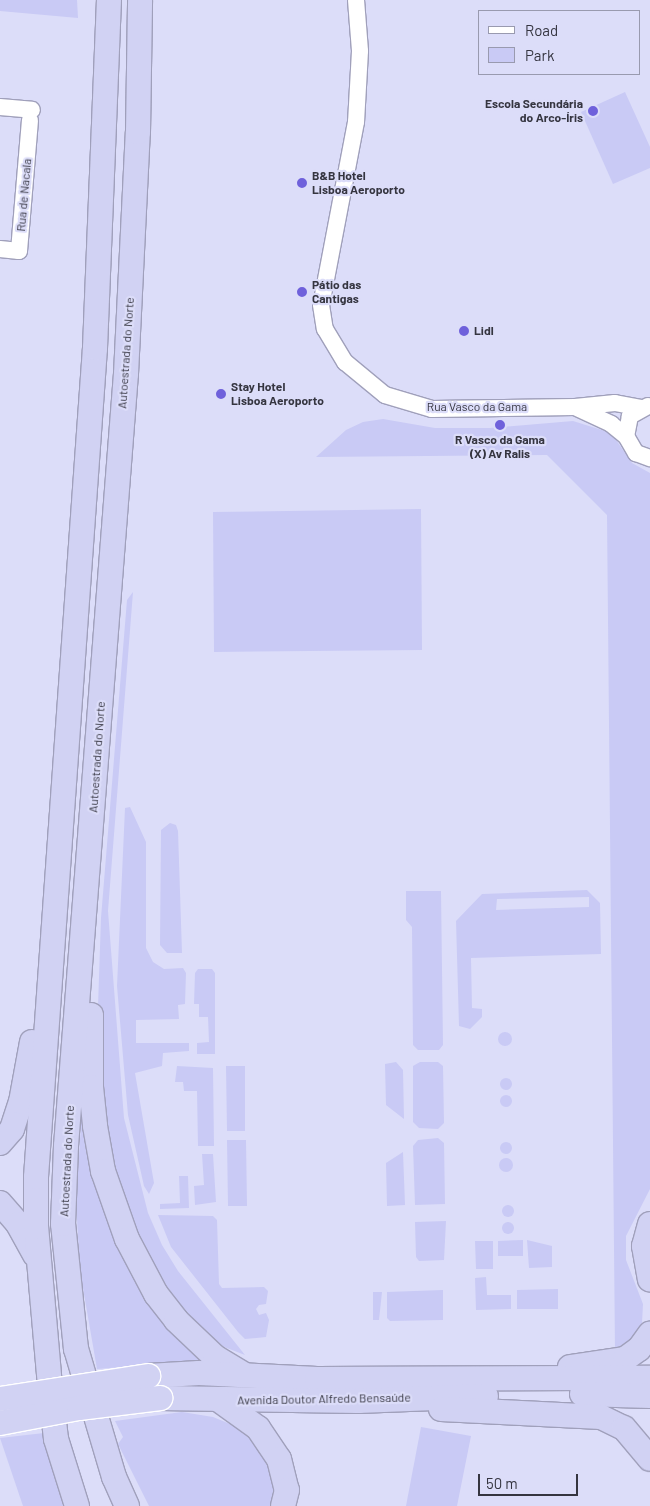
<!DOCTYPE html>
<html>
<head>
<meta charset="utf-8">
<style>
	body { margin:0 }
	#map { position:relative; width:650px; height:1506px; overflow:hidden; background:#dcddf9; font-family:Barlow,sans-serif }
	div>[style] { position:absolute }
	.green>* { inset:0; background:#c9caf5 }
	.round { border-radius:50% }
	.roads { filter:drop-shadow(1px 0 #a0a0bb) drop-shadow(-1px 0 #a0a0bb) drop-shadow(0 1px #a0a0bb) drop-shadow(0 -1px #a0a0bb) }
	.minor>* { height:16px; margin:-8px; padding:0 8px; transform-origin:8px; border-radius:8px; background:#fff }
	.highway>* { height:24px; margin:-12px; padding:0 12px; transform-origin:12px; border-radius:12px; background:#d1d2f3 }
	.bridges { filter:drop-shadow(1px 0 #fff) drop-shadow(-1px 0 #fff) drop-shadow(0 1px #fff) drop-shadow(0 -1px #fff) }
	.highway-bridge>* { height:24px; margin:-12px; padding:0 12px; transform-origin:12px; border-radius:12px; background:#d1d2f3 }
	.dots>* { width:14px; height:14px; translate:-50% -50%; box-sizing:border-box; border:2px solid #dcddf9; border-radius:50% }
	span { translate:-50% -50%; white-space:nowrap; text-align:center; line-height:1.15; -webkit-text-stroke:4.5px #dcddf9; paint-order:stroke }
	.poi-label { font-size:12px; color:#353540; font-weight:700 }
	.right { translate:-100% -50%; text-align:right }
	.left { translate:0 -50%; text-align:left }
	.street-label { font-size:12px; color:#353540 }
	.legend { position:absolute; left:478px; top:10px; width:162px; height:65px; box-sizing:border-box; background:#dcddf9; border:1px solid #999aaf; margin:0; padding:6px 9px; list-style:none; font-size:15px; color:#353540 }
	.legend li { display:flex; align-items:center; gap:10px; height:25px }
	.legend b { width:25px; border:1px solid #999aaf }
	.scale { position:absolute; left:478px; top:1474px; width:100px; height:22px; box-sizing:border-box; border:2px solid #353540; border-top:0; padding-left:6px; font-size:15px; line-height:18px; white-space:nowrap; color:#353540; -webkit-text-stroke:4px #dcddf9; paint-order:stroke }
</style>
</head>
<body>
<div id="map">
	<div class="green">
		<i style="clip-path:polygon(0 0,77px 0,78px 18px,0 11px)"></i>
		<i style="clip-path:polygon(625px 92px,650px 147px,650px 168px,613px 184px,581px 112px)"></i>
		<i style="clip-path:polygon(383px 419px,435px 428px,490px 428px,573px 421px,605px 431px,614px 437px,632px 463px,650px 473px,650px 1189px,626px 1236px,626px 1260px,643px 1304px,642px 1323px,632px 1342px,615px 1352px,607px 515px,547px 455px,316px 457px,346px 430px,363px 422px)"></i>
		<i style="clip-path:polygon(421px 509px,422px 650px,214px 652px,213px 512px)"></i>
		<i style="clip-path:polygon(133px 592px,108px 911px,124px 1118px,148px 1213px,162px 1245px,178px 1271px,245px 1355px,219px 1345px,189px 1316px,184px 1318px,159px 1285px,122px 1209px,96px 1066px,101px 918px,127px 600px)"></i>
		<i style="clip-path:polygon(130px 807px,146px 842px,146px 948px,153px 962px,164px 969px,183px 968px,186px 973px,185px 1004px,178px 1005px,179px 1019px,136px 1020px,136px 1043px,189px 1043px,189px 1051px,163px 1053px,162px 1066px,135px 1073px,154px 1183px,149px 1194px,144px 1186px,128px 1115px,117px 986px,125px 808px)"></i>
		<i style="clip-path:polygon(170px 823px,176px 825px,178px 831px,182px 953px,167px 953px,160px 945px,161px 830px)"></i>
		<i style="clip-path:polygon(evenodd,587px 890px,600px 903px,601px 954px,471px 958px,472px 1008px,482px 1009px,482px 1017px,470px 1029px,459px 1026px,456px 921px,482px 894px,587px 890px,589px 897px,589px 907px,496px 910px,497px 899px,589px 897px)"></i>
		<i style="clip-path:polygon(406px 891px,441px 891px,443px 1045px,439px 1050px,418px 1050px,413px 1045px,412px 927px,406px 920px)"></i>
		<i style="clip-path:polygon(198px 969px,212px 969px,215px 973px,215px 1054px,197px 1054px,197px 1043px,209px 1042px,208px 1017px,199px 1017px,199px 1004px,194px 1004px,195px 973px)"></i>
		<i class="round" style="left:498px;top:1032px;width:14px;height:14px"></i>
		<i style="clip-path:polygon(396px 1062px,403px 1070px,404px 1119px,386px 1105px,385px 1064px)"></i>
		<i style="clip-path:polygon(420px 1062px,438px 1062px,443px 1066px,444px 1123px,438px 1129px,419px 1128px,413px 1122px,413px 1066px)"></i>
		<i style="clip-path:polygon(85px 1064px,87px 1103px,160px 1311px,201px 1361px,97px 1369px,80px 1271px,76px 1202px)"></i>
		<i style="clip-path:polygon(177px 1066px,213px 1068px,214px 1146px,198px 1146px,197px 1091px,184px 1091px,183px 1082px,175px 1082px)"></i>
		<i style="clip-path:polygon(226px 1066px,245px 1066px,245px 1131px,227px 1131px)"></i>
		<i class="round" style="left:500px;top:1078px;width:12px;height:12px"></i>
		<i class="round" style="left:500px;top:1095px;width:12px;height:12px"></i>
		<i style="clip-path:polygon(438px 1138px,444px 1143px,445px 1204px,415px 1205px,413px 1146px,418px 1140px)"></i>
		<i style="clip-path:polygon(227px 1140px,246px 1140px,247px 1206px,228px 1206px)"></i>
		<i class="round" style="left:500px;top:1142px;width:12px;height:12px"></i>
		<i style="clip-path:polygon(403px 1152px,405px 1205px,387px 1206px,386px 1163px)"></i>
		<i style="clip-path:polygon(202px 1154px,213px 1154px,216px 1202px,195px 1205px,194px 1186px,204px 1185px)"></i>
		<i class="round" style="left:499px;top:1158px;width:14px;height:14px"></i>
		<i style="clip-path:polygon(179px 1176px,188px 1176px,189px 1208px,160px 1209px,160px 1204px,180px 1203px)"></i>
		<i class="round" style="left:502px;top:1205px;width:12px;height:12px"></i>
		<i style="clip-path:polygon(158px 1215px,213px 1216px,217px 1220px,219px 1284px,222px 1288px,264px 1287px,268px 1291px,266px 1304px,259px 1305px,256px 1309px,259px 1315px,266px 1313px,269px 1320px,266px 1337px,245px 1339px,238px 1332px,171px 1247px)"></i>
		<i style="clip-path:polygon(446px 1221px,444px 1260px,419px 1261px,416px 1257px,415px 1222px)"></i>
		<i class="round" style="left:502px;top:1222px;width:12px;height:12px"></i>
		<i style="clip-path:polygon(523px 1240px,523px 1256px,498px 1256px,498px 1241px)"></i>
		<i style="clip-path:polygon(527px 1240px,552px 1246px,552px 1267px,529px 1268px)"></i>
		<i style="clip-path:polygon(475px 1241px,493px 1241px,493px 1269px,476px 1269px)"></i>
		<i style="clip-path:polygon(486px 1277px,487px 1295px,511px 1295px,511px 1309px,476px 1310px,475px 1278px)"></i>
		<i style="clip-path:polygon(558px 1289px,558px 1309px,517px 1309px,517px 1290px)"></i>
		<i style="clip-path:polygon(443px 1290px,443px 1320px,390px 1321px,387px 1318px,387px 1292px)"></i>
		<i style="clip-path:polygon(373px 1292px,382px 1292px,379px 1320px,373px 1320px)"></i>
		<i style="clip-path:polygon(182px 1412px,213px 1417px,235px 1426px,252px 1439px,276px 1479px,274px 1506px,149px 1506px,118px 1444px,123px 1437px,115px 1421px)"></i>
		<i style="clip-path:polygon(421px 1427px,471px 1436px,457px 1506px,406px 1506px)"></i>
		<i style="clip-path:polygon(44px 1433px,63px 1506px,23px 1506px,0 1438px)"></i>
	</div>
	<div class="roads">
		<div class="minor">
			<i style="left:356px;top:0;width:51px;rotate:85.5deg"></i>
			<i style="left:360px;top:51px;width:71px;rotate:93.2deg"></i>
			<i style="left:356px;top:122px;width:186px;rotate:100.8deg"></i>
			<i style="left:321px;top:305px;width:24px;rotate:81deg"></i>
			<i style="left:325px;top:329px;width:39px;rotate:59deg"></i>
			<i style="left:345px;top:362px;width:52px;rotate:39.5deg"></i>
			<i style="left:385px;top:395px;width:49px;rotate:16.6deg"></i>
			<i style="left:432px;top:409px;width:143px;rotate:-0.8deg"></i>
			<i style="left:575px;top:407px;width:40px;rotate:-5.7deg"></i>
			<i style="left:615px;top:403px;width:26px;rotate:11deg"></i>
			<i style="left:0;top:107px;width:32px;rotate:5deg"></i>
			<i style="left:0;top:249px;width:19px;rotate:6deg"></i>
			<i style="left:19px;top:251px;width:131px;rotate:-85.2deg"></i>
			<i style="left:648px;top:406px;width:21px;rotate:151deg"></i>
			<i style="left:630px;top:416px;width:20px;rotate:101deg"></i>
			<i style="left:626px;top:436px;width:20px;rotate:60deg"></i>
			<i style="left:636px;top:453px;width:15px;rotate:20deg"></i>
			<i style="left:577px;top:408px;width:38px;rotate:25deg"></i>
			<i style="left:611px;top:424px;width:19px;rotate:39deg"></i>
		</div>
		<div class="highway">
			<i style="left:91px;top:1015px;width:72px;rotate:90deg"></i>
			<i style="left:91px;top:1087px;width:39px;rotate:84deg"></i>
			<i style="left:95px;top:1126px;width:46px;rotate:79.9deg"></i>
			<i style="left:103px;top:1171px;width:72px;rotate:70.6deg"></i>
			<i style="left:127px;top:1239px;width:62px;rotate:62.2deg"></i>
			<i style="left:156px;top:1294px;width:33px;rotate:52deg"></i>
			<i style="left:176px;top:1320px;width:54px;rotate:43.5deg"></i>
			<i style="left:215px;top:1357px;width:33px;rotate:31deg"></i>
			<i style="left:0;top:1143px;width:18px;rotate:-49deg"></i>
			<i style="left:12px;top:1129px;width:28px;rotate:-72deg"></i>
			<i style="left:21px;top:1102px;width:61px;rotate:-79.6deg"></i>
			<i style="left:0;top:1203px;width:28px;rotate:49deg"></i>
			<i style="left:18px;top:1224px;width:35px;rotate:61deg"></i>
			<i style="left:650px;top:1224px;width:23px;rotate:105deg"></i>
			<i style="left:644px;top:1246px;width:34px;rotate:80deg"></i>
			<i style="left:570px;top:1367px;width:56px;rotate:-8.3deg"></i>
			<i style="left:625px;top:1359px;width:17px;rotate:-36deg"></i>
			<i style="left:639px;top:1349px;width:19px;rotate:-54deg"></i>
			<i style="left:148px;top:1376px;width:51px;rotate:-3.4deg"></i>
			<i style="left:199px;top:1373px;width:118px;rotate:2.9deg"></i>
			<i style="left:317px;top:1379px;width:333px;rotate:-0.2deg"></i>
			<i style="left:582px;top:1394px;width:68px;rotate:1.7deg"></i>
			<i style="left:160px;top:1398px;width:198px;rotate:0.9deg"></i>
			<i style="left:358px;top:1401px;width:128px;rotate:-2.2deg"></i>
			<i style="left:219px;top:1400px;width:48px;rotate:35.7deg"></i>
			<i style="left:258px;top:1428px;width:37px;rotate:56deg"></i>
			<i style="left:279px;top:1459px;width:32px;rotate:76deg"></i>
			<i style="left:287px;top:1490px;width:16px;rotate:104deg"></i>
			<i style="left:441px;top:1409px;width:160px;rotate:2.9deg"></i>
			<i style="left:601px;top:1417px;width:25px;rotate:26deg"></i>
			<i style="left:624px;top:1428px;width:40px;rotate:50deg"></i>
			<i style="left:77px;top:1506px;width:70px;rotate:-107.4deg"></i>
			<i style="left:56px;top:1439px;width:53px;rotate:-96.5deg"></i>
			<i style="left:50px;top:1386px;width:160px;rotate:-95deg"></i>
			<i style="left:36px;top:1227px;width:50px;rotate:-90deg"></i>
			<i style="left:36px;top:1177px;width:831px;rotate:-85.93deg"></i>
			<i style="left:95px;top:348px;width:348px;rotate:-87.7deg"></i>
			<i style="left:127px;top:1506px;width:32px;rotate:-114deg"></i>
			<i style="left:114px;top:1477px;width:134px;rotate:-106.5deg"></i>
			<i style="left:76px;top:1349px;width:126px;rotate:-95.9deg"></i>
			<i style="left:63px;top:1224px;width:78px;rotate:-87.8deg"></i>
			<i style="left:66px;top:1146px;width:774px;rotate:-85.56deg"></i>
			<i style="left:126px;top:374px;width:242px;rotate:-87.2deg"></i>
			<i style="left:138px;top:132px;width:132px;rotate:-89.1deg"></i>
		</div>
	</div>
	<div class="bridges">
		<div class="highway-bridge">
			<i style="left:0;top:1399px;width:150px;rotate:-8.8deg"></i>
			<i style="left:0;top:1423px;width:80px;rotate:-10.8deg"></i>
			<i style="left:79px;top:1408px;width:82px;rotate:-7deg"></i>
		</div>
	</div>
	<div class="dots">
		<i style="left:593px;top:111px;background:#6f61db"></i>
		<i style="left:302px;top:183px;background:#6f61db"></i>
		<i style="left:302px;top:292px;background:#6f61db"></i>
		<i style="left:464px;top:331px;background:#6f61db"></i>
		<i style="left:221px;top:394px;background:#6f61db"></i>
		<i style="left:500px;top:425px;background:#6f61db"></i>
	</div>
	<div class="poi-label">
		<span class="right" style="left:583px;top:111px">Escola Secundária<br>do Arco-Íris</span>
		<span class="left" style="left:312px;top:183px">B&amp;B Hotel<br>Lisboa Aeroporto</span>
		<span class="left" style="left:312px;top:292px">Pátio das<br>Cantigas</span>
		<span class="left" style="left:474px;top:331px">Lidl</span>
		<span class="left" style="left:231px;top:394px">Stay Hotel<br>Lisboa Aeroporto</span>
		<span style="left:500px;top:447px">R Vasco da Gama<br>(X) Av Ralis</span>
	</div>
	<div class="street-label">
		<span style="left:24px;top:195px;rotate:-85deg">Rua de Nacala</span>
		<span style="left:126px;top:353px;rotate:-86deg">Autoestrada do Norte</span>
		<span style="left:477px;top:407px">Rua Vasco da Gama</span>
		<span style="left:97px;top:757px;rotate:-86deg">Autoestrada do Norte</span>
		<span style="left:67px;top:1161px;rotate:-87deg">Autoestrada do Norte</span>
		<span style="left:324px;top:1399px;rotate:-1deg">Avenida Doutor Alfredo Bensaúde</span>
	</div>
	<ul class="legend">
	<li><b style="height:6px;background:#fff"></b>Road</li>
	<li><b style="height:14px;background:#c9caf5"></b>Park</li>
	</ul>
	<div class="scale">50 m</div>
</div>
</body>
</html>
